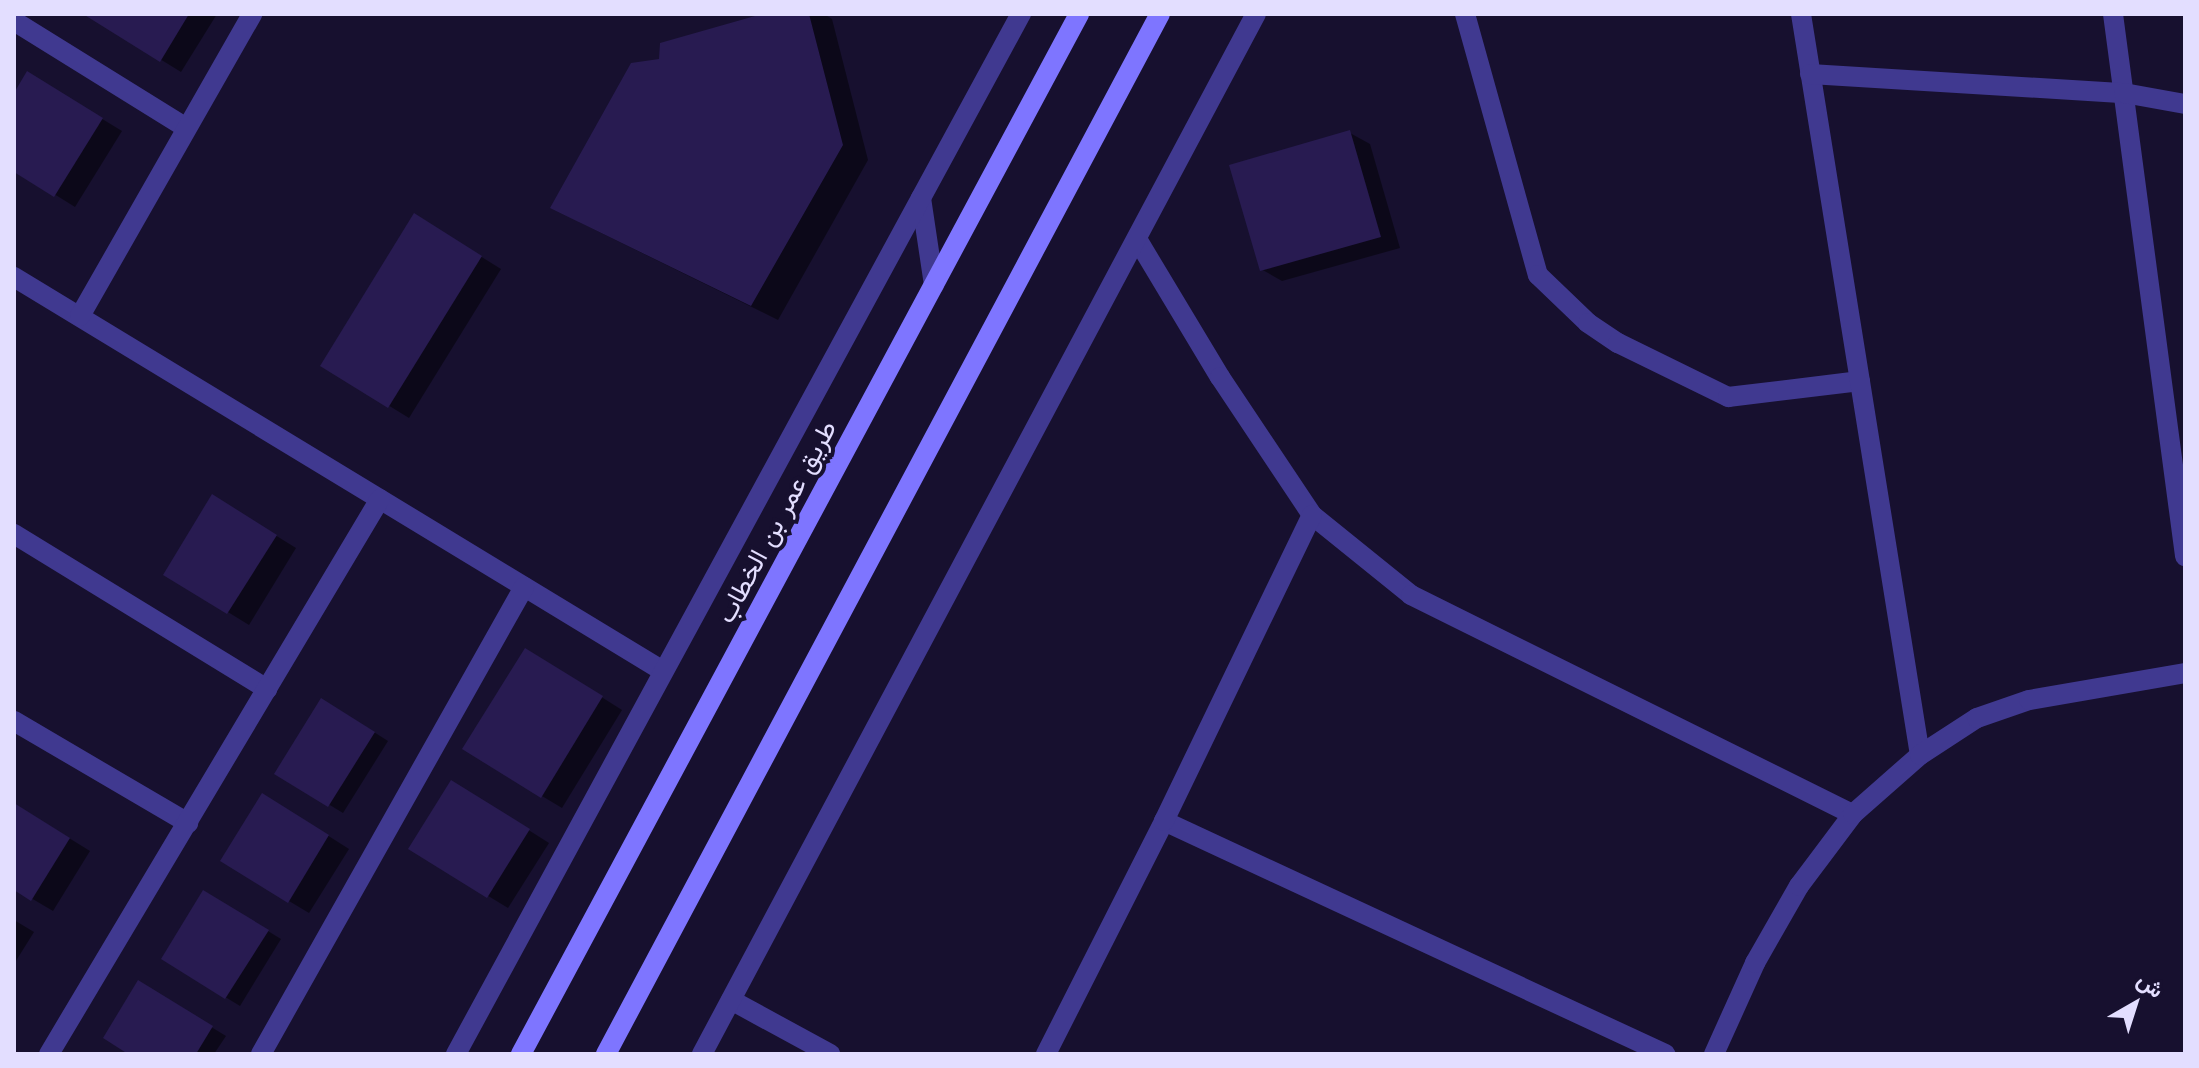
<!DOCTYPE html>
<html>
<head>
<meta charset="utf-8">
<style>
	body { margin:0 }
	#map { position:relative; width:2199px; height:1068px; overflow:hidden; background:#17102f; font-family:"Work Sans",Vazirmatn,sans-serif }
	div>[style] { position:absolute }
	.shadow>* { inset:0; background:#0007 }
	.building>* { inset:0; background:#281b51 }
	.minor>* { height:20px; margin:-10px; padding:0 10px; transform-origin:10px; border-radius:10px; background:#403990 }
	.tertiary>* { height:20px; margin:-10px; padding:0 10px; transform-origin:10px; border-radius:10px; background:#403990 }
	.secondary>* { height:20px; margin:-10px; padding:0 10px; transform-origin:10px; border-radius:10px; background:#7e75ff }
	span { translate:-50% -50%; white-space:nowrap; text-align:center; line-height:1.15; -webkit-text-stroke:8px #17102f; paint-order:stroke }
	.street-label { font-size:26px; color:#e3deff }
	.frame { position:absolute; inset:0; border:16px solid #e3deff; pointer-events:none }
	.north { position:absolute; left:2095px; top:964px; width:80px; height:80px; -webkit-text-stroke:6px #17102f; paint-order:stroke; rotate:39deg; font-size:22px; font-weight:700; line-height:32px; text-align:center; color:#e3deff }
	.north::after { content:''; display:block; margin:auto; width:28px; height:36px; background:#e3deff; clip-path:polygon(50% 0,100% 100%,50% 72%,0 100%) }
</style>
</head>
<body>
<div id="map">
	<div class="shadow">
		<i style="clip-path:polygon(87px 14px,217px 14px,181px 72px)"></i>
		<i style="clip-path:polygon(769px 14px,824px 14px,832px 19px,868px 160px,778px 320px,579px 222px,660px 61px)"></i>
		<i style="clip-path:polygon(48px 86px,122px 131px,75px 207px,14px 169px,14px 97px)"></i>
		<i style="clip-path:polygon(1350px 133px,1370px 144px,1400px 248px,1282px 281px,1261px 269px)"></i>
		<i style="clip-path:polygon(435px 228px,501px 269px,409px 418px,323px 365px)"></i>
		<i style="clip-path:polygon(233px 509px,296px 548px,249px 625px,166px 574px)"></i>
		<i style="clip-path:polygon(546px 662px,622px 710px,562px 808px,542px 796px)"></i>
		<i style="clip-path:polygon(336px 708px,388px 741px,343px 813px,277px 773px)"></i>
		<i style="clip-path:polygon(472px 794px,549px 843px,508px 908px,411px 849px)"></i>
		<i style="clip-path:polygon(14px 804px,90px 851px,53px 911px,14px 888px)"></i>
		<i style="clip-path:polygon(283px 807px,349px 849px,309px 913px,289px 901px)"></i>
		<i style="clip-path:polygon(204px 892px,281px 939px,240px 1006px,163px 959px)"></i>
		<i style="clip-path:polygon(14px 920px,34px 932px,14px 964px)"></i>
		<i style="clip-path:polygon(139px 983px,226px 1036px,214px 1054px,132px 1054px)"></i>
	</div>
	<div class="building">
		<i style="clip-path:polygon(83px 14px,189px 14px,160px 62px)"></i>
		<i style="clip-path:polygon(762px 14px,809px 14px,843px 145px,751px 306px,550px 208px,631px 63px,659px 59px,660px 43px)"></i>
		<i style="clip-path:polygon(27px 71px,103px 118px,54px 197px,14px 172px,14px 93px)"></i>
		<i style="clip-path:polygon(1350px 130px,1381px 237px,1260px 271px,1229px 165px)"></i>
		<i style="clip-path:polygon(414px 213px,482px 256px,388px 408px,320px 366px)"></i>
		<i style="clip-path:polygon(212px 494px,277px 535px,227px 614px,163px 575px)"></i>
		<i style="clip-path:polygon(525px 648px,603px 696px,541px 798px,462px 749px)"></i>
		<i style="clip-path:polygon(321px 698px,375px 732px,328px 807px,274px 774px)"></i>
		<i style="clip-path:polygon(451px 780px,530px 829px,487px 898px,408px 849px)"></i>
		<i style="clip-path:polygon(262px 793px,329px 835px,288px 903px,220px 861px)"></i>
		<i style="clip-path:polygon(14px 803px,70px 838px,31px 901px,14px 890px)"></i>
		<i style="clip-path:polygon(203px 890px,269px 930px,225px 999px,161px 959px)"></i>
		<i style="clip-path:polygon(138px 980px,213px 1026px,196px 1054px,128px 1054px,103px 1038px)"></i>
	</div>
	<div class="minor">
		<i style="left:1465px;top:14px;width:271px;rotate:74.4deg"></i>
		<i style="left:1538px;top:275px;width:69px;rotate:43.8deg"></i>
		<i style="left:1588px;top:323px;width:36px;rotate:34deg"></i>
		<i style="left:1618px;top:343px;width:123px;rotate:26.1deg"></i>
		<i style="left:1728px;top:397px;width:133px;rotate:-6.9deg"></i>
		<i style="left:1801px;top:14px;width:750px;rotate:80.88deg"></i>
		<i style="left:2113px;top:14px;width:547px;rotate:82.43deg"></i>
		<i style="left:14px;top:21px;width:201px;rotate:31.8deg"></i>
		<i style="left:1810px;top:74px;width:315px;rotate:3.5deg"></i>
		<i style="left:2124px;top:93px;width:62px;rotate:10.2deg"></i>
		<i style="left:1137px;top:239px;width:161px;rotate:59deg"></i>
		<i style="left:1220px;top:377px;width:166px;rotate:56.3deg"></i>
		<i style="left:1312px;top:515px;width:127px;rotate:38.9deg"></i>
		<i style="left:1411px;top:595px;width:493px;rotate:26.4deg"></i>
		<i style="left:14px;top:277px;width:759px;rotate:31.26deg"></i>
		<i style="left:80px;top:316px;width:348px;rotate:-60.3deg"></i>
		<i style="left:14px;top:534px;width:297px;rotate:31.5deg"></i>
		<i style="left:14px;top:721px;width:202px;rotate:30.4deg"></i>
		<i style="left:1164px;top:821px;width:553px;rotate:24.94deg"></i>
		<i style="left:731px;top:1000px;width:113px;rotate:28.6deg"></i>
		<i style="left:49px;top:1054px;width:646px;rotate:-59.19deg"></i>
		<i style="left:261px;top:1054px;width:536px;rotate:-60.61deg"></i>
		<i style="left:702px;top:1054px;width:1178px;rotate:-61.96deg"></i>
		<i style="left:1046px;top:1054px;width:261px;rotate:-63.1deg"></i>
		<i style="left:1164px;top:821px;width:340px;rotate:-64.2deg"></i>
		<i style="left:1714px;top:1054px;width:100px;rotate:-65.7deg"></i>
		<i style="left:1755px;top:963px;width:89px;rotate:-60.3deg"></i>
		<i style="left:1799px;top:886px;width:90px;rotate:-53.1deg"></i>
		<i style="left:1853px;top:814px;width:89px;rotate:-41.4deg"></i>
		<i style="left:1920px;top:755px;width:68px;rotate:-33deg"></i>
		<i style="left:1977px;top:718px;width:55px;rotate:-19.1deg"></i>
		<i style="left:2029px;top:700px;width:158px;rotate:-9.8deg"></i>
	</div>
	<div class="tertiary">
		<i style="left:921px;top:198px;width:88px;rotate:81.5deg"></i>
		<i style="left:456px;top:1054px;width:1184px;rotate:-61.49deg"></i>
	</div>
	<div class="secondary">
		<i style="left:521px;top:1054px;width:1180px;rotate:-61.78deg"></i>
		<i style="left:606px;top:1054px;width:1178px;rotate:-61.96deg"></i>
	</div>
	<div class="street-label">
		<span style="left:777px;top:522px;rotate:-62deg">طريق عمر بن الخطاب</span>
	</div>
	<div class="frame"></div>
	<div class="north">ش</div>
</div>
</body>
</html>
